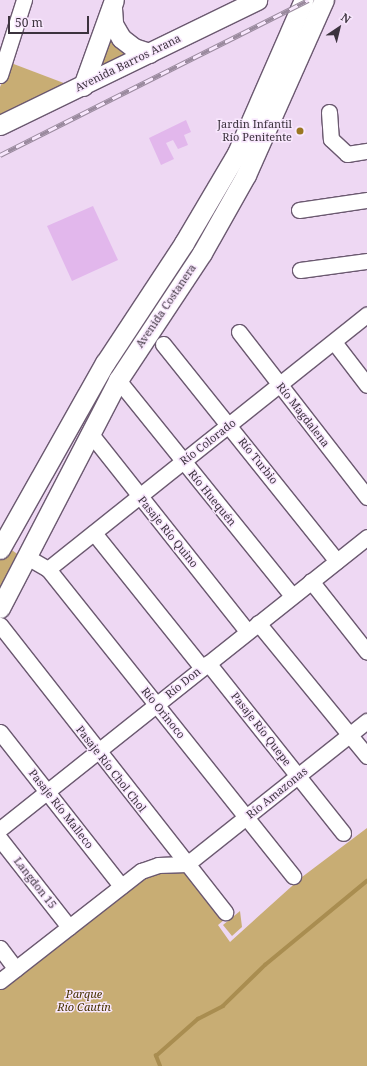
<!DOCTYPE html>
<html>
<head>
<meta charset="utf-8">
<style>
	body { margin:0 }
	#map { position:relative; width:367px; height:1066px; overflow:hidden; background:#eed8f3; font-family:"Noto Serif",serif }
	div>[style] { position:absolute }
	.green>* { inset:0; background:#c8ad74 }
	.stream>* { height:3.5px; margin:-1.75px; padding:0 1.75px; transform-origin:1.75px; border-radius:1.75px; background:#a98d50 }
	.building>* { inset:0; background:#e2b7ec }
	.roads { filter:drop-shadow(1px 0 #6b5970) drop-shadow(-1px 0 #6b5970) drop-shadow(0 1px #6b5970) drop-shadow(0 -1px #6b5970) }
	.minor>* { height:15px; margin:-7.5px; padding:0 7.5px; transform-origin:7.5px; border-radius:7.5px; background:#fff }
	.major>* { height:19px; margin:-9.5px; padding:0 9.5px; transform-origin:9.5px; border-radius:9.5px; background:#fff }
	.rail>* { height:4.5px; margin-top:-2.25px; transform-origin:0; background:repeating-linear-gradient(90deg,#f8e7fd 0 9px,#9a8a9e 0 18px); box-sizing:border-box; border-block:1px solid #9a8a9e }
	.dots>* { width:11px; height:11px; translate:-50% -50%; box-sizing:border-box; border:2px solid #f8e7fd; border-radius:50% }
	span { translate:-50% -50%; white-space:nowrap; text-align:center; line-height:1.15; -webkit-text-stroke:3px #f8e7fd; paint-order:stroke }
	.street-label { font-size:11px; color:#3c333e }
	.poi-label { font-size:11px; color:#3c333e }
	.right { translate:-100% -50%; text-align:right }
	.park-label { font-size:11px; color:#463200; font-style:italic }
	.north { position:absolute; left:319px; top:8px; width:40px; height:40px; -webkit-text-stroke:3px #f8e7fd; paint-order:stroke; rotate:35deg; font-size:11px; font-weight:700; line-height:16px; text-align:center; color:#3c333e }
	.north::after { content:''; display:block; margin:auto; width:14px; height:18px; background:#3c333e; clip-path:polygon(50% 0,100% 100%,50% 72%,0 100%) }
	.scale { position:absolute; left:8px; top:16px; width:81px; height:18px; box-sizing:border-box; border:2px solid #3c333e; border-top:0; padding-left:5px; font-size:12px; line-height:14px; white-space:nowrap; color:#3c333e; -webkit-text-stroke:3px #f8e7fd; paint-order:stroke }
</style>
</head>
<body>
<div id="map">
	<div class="green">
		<i style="clip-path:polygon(108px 32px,136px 54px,97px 67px)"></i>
		<i style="clip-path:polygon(11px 63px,69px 85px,0 118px,0 87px)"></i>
		<i style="clip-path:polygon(6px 546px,23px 558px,0 603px,0 553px)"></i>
		<i style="clip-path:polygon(367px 828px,367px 1066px,0 1066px,0 986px,172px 856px,214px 905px,224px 920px,218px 925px,230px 942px,302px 877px)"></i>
		<i style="clip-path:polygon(240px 911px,242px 927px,232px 936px,223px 925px)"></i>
	</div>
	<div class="stream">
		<i style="left:160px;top:1066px;width:11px;rotate:-112deg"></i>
		<i style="left:156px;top:1056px;width:56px;rotate:-41.4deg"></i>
		<i style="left:198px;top:1019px;width:28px;rotate:-27deg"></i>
		<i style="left:223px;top:1006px;width:59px;rotate:-44.3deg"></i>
		<i style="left:265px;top:965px;width:132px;rotate:-39.5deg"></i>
	</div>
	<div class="building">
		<i style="clip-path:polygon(186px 120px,191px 132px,184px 135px,188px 145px,178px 149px,173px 140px,166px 143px,174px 159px,161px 165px,149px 138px)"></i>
		<i style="clip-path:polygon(93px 206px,118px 260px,72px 281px,47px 226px)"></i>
	</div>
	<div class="roads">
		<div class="minor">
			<i style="left:0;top:75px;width:79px;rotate:-72.3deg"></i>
			<i style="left:329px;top:112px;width:27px;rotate:86deg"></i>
			<i style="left:331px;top:139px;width:22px;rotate:43deg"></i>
			<i style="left:347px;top:154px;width:20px;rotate:-9deg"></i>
			<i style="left:299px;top:210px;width:69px;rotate:-8.4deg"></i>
			<i style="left:300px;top:270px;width:68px;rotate:-7.7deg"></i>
			<i style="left:239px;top:332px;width:209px;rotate:52.2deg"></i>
			<i style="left:334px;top:342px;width:54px;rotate:52.5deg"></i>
			<i style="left:163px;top:344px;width:278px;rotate:51.3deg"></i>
			<i style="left:118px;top:380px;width:277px;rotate:51.1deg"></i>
			<i style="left:90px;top:433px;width:253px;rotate:51.6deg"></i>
			<i style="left:94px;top:533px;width:173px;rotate:51.3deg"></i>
			<i style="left:27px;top:557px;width:24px;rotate:30deg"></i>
			<i style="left:48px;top:569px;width:393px;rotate:51.4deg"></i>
			<i style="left:48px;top:569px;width:408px;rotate:-38.6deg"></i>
			<i style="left:311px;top:581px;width:90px;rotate:51.7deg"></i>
			<i style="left:258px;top:623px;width:172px;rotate:50.7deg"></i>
			<i style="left:0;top:625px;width:365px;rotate:51.9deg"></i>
			<i style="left:208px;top:663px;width:217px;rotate:51.5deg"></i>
			<i style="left:0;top:732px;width:196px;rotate:51.8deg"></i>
			<i style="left:0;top:829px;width:469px;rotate:-38.5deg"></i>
			<i style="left:0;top:839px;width:112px;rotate:51.9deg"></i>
			<i style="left:0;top:948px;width:26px;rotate:53deg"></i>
			<i style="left:0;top:981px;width:179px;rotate:-38deg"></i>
			<i style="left:141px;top:871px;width:18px;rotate:-19deg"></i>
			<i style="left:158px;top:865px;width:29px;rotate:-2deg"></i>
			<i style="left:187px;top:864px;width:230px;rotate:-38.5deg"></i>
		</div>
		<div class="major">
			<i style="left:112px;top:8px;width:16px;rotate:86deg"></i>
			<i style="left:113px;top:24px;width:16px;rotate:60deg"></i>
			<i style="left:121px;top:38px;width:16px;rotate:38deg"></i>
			<i style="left:134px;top:48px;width:16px;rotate:18deg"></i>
			<i style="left:83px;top:86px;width:91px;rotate:-70.2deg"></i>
			<i style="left:0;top:125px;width:286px;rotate:-25.9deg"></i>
			<i style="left:0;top:549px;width:214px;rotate:-60.6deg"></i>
			<i style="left:105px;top:363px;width:144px;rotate:-56.6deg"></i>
			<i style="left:184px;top:243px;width:104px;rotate:-59.5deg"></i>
			<i style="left:237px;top:153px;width:167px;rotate:-66.4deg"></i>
			<i style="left:0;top:608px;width:257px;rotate:-62.6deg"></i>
			<i style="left:118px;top:380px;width:152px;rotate:-56.5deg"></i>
			<i style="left:202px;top:253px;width:90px;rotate:-60.6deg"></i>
			<i style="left:246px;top:175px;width:192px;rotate:-66deg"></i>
		</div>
	</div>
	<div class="rail">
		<i style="left:0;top:155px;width:345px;rotate:-26.7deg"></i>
	</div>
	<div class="dots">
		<i style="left:300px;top:131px;background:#9a7721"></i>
	</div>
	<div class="street-label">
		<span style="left:128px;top:63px;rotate:-26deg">Avenida Barros Arana</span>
		<span style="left:166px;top:306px;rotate:-56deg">Avenida Costanera</span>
		<span style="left:303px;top:415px;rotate:52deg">Río Magdalena</span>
		<span style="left:208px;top:442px;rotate:-38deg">Río Colorado</span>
		<span style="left:258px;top:461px;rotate:51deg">Río Turbio</span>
		<span style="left:212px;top:498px;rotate:51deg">Río Huequén</span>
		<span style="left:168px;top:532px;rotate:51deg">Pasaje Río Quino</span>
		<span style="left:183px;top:683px;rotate:-39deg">Río Don</span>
		<span style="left:163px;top:713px;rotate:51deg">Río Orinoco</span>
		<span style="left:261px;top:729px;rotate:52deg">Pasaje Río Quepe</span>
		<span style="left:111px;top:769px;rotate:52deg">Pasaje Río Chol Chol</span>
		<span style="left:277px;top:793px;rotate:-39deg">Río Amazonas</span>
		<span style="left:61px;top:809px;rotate:52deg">Pasaje Río Malleco</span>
		<span style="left:35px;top:883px;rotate:52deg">Langdon 15</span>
	</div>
	<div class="poi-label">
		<span class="right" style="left:292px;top:131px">Jardin Infantil<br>Río Penitente</span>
	</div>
	<div class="park-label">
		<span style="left:84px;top:1001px">Parque<br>Río Cautín</span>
	</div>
	<div class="north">N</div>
	<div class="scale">50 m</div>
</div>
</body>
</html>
